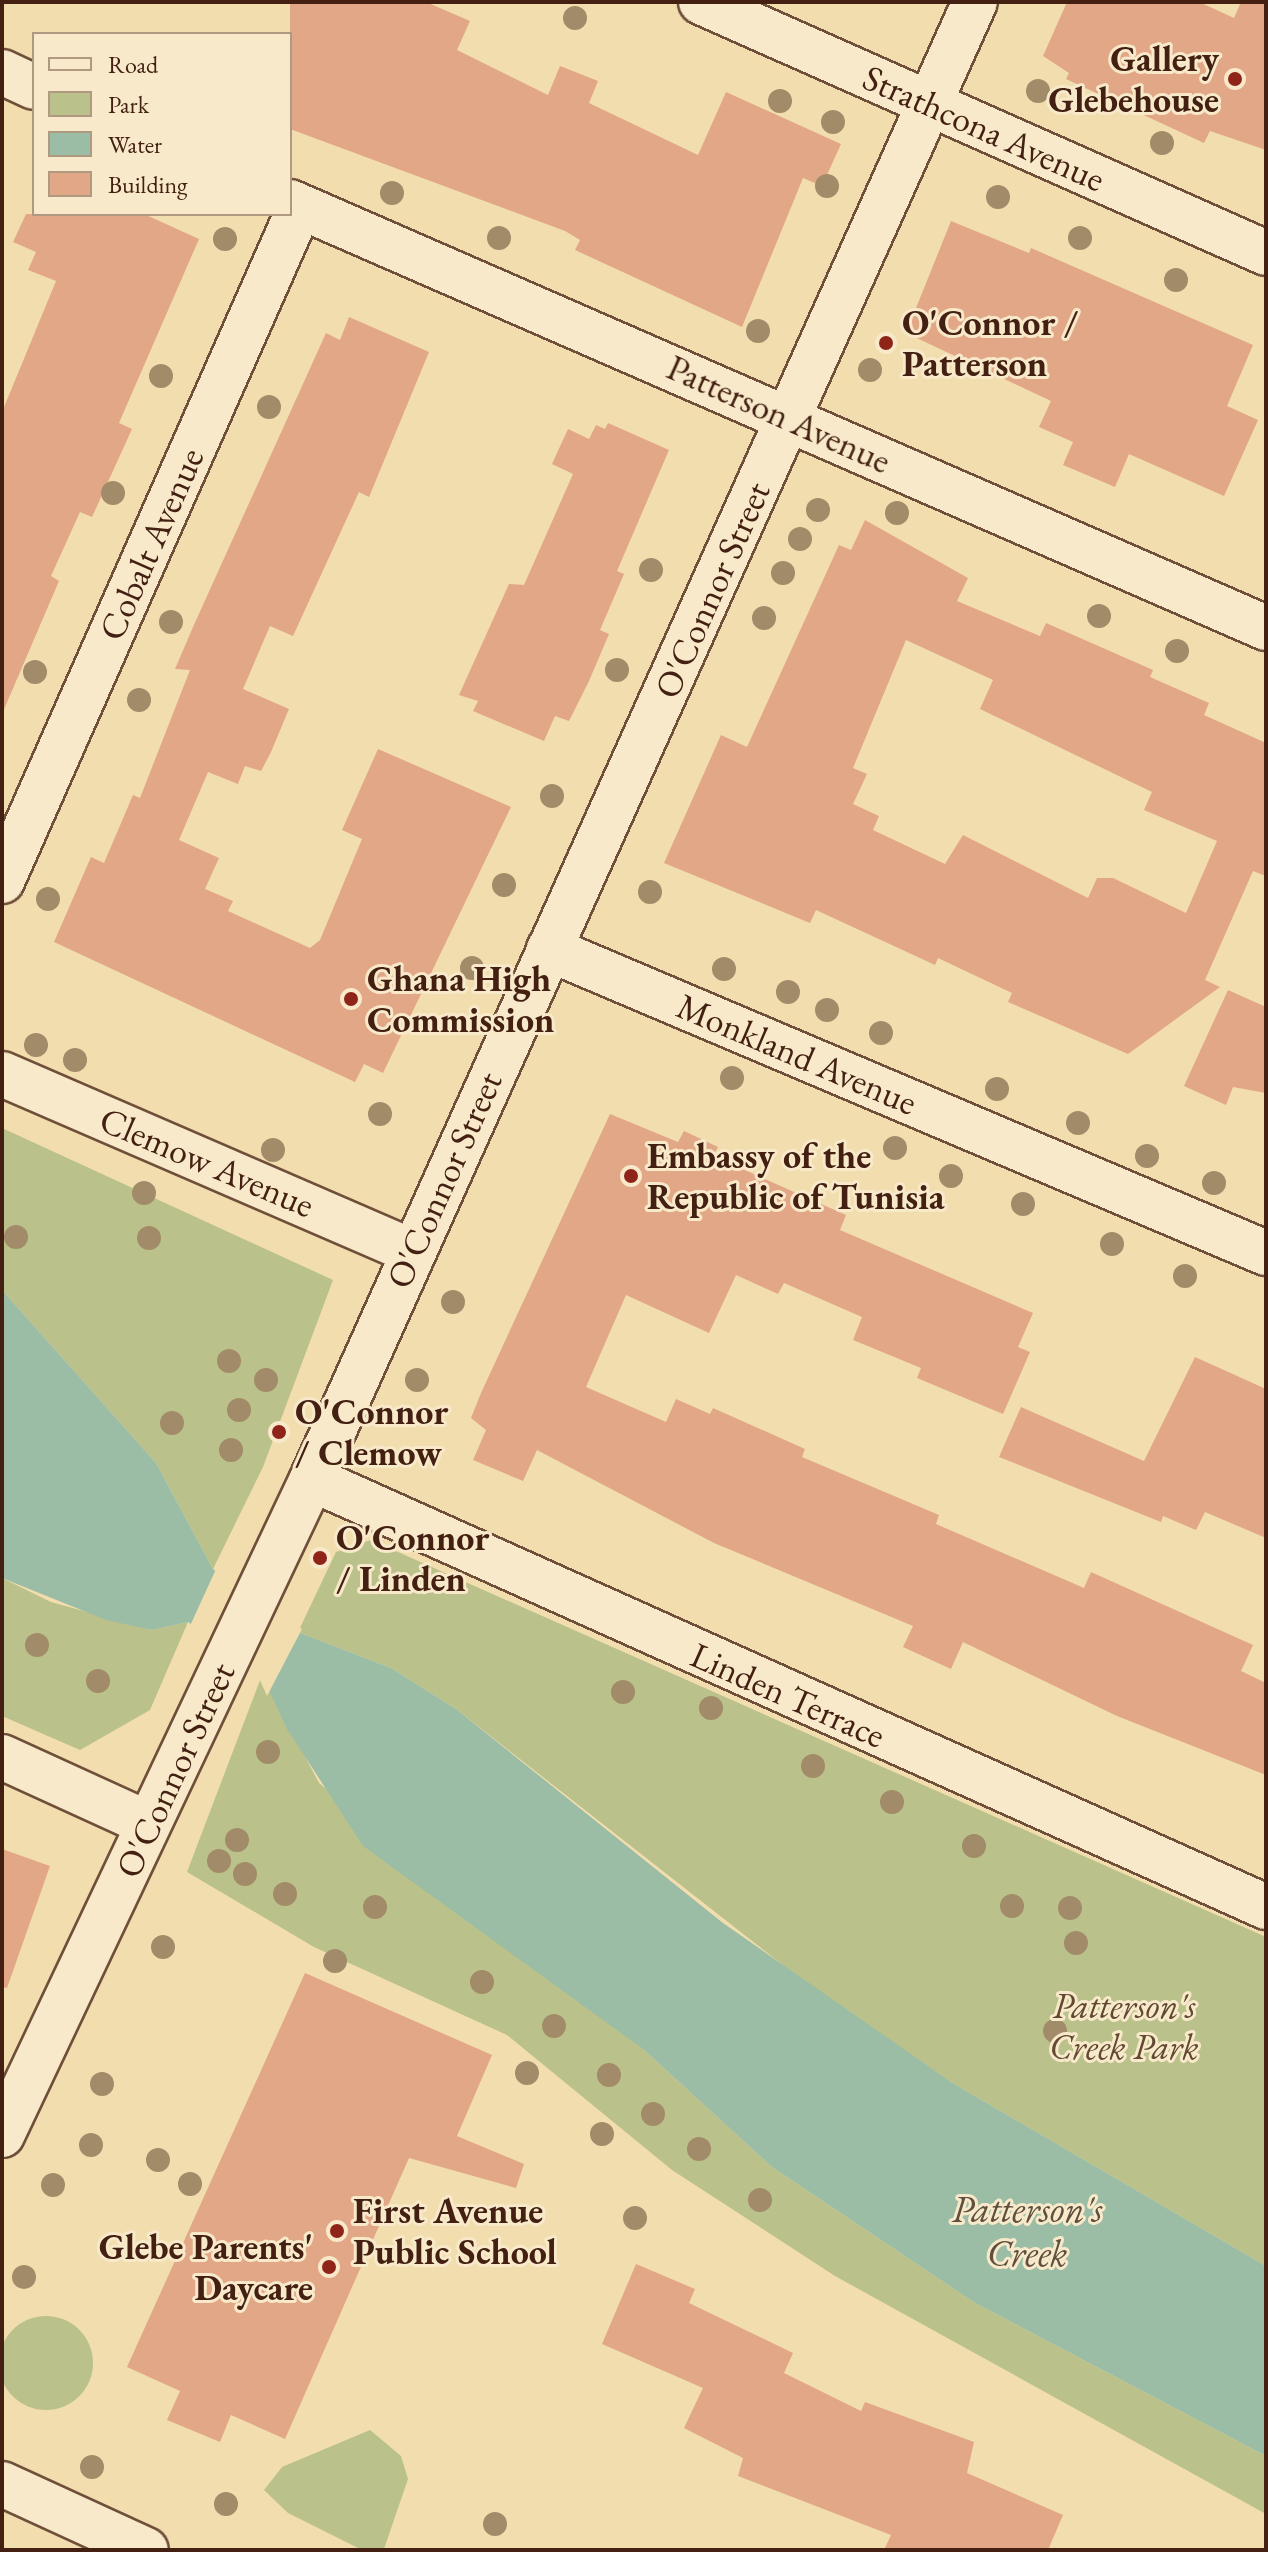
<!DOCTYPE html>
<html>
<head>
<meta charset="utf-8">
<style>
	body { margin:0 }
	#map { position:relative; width:1268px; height:2552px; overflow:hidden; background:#f2ddae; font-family:"EB Garamond",serif }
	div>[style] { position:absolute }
	.green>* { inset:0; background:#bac18a }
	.round { border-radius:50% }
	.water>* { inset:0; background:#9cbda5 }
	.pier>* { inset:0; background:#f2ddae }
	.building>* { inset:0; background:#e2a786 }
	.roads { filter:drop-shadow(2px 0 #6f4f39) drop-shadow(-2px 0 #6f4f39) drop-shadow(0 2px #6f4f39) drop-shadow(0 -2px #6f4f39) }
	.minor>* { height:44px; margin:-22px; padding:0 22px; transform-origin:22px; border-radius:22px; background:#f7e9ca }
	.trees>* { width:24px; height:24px; margin:-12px; border-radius:50%; background:#a28b69 }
	.dots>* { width:22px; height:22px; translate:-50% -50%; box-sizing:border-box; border:4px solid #f7e9ca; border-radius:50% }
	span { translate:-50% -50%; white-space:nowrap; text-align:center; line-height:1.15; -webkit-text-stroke:6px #f7e9ca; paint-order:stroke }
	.poi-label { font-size:36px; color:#432012; font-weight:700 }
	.right { translate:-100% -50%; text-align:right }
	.left { translate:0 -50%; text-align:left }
	.street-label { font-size:36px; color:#432012 }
	.park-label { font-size:36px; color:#614830; font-style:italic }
	.water-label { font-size:38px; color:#5e4f3e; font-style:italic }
	.frame { position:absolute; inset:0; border:4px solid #432012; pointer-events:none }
	.legend { position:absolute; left:32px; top:32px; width:260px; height:184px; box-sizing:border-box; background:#f7e9ca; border:2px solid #af9980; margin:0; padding:10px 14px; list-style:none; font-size:24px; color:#432012 }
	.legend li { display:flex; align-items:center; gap:16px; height:40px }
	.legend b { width:40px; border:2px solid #af9980 }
</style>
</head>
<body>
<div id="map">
	<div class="green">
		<i style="clip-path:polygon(2px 1128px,333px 1280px,263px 1467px,213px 1569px,156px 1463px,2px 1290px)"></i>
		<i style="clip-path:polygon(371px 1540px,1266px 1937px,1266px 2266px,951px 2082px,821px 1995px,456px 1709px,391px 1668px,298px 1632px,336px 1552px)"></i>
		<i style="clip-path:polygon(2px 1578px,51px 1602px,152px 1630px,188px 1622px,150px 1710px,80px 1750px,2px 1716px)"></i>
		<i style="clip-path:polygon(262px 1675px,319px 1783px,643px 2049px,772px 2167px,975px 2303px,1266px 2456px,1266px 2514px,835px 2276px,672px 2170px,507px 2035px,314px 1947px,187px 1872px)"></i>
		<i class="round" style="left:-1px;top:2316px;width:94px;height:94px"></i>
		<i style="clip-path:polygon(370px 2430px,401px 2456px,408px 2479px,384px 2549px,362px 2550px,288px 2513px,264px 2490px,282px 2467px)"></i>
	</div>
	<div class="water">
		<i style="clip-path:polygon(2px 1290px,156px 1463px,213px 1569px,298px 1632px,391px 1668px,456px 1709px,723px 1923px,951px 2082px,1266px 2266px,1266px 2456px,975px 2303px,772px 2167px,643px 2049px,363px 1846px,287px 1729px,262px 1675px,188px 1622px,152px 1630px,106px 1620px,2px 1578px)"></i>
	</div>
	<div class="pier">
		<i style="clip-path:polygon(217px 1567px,302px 1629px,267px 1696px,259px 1678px,189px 1628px)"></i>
	</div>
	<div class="building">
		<i style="clip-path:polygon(290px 2px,426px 2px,470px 21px,457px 50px,548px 95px,560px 66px,598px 81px,589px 103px,698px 155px,726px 92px,841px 144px,822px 186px,803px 178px,742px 327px,575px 250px,580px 240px,565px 231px,290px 129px)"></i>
		<i style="clip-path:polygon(1067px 2px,1199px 2px,1234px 18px,1241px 2px,1266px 2px,1266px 150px,1210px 131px,1204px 143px,1066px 79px,1069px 73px,1043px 56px)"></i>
		<i style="clip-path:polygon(26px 214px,144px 214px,199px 239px,119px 423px,132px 429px,92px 517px,80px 512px,51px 576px,59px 581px,2px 714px,2px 412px,56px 281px,28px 270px,36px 252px,13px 242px)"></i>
		<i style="clip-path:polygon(951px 221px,1029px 253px,1031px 248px,1253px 345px,1227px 406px,1258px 420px,1224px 496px,1129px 454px,1115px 487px,1063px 465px,1073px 442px,1039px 427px,1051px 401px,906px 333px)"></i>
		<i style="clip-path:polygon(349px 317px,429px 352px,369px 497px,359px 492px,293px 636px,270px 626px,243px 689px,289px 709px,271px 752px,261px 771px,245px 766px,238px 784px,208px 772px,179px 840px,219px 858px,205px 889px,233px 901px,228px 911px,310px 948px,320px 940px,362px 839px,342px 830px,378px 749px,511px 807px,383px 1073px,364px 1064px,355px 1082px,54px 942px,91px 857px,104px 863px,133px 795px,140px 798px,190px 670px,175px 669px,193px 627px,326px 333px,340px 340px)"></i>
		<i style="clip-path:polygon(608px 423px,669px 450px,617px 571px,624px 574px,600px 630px,609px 634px,589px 681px,569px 721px,555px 716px,544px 741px,473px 711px,478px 701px,459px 695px,509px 584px,524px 585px,573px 474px,552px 464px,568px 429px,589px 439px,596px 425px,605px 429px)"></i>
		<i style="clip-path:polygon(evenodd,865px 520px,968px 578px,957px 601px,1040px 636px,1046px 623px,1153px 670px,1150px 677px,1209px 703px,1204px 715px,1266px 743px,1266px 876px,1253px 871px,1205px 980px,1220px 987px,1128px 1054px,1008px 1002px,1012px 993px,938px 958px,935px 965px,816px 910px,810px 923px,664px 863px,721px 735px,747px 747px,839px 545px,851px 550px,865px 520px,906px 640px,993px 680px,980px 709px,1152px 792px,1144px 810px,1217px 841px,1186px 913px,1113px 878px,1097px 878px,1088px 898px,963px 835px,945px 864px,873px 830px,879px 816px,853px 804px,867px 774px,853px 768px,906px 640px)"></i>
		<i style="clip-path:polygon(1228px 990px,1266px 1007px,1266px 1093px,1233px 1087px,1226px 1105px,1184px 1086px)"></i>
		<i style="clip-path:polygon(610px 1114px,678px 1142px,684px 1131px,718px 1147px,713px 1156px,846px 1215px,840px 1230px,1033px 1313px,1018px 1347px,1030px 1352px,1003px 1414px,917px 1378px,921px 1368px,853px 1340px,862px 1317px,784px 1283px,778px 1294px,736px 1275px,709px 1333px,626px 1295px,586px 1387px,666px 1422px,676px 1399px,710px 1414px,713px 1408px,805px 1449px,802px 1457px,939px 1515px,936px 1524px,1084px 1588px,1091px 1572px,1253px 1645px,1241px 1671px,1266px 1683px,1266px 1775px,1117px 1716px,963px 1642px,951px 1669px,903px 1647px,913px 1626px,714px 1543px,537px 1450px,523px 1481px,473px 1460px,486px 1430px,471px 1418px,481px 1393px)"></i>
		<i style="clip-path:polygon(1195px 1357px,1266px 1389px,1266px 1538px,1205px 1512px,1196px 1530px,1163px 1516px,1161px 1522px,999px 1457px,1021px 1407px,1144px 1461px)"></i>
		<i style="clip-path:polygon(2px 1849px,50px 1866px,7px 1988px,2px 1987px)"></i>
		<i style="clip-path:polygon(305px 1973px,492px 2055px,457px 2136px,524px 2164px,516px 2188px,409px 2158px,285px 2439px,231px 2415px,220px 2442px,167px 2420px,180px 2391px,127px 2367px)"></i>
		<i style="clip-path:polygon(636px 2264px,695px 2289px,689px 2303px,793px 2353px,784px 2373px,861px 2411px,865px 2402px,974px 2442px,967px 2473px,1063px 2515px,1048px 2550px,884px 2550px,891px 2535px,738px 2476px,743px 2458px,684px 2428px,703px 2388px,602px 2344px)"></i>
	</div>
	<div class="roads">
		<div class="minor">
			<i style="left:701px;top:2px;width:618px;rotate:23.95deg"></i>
			<i style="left:2px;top:72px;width:35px;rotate:25deg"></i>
			<i style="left:290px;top:202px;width:1065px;rotate:23.58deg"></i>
			<i style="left:2px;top:881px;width:737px;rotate:-66.15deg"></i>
			<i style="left:549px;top:949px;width:779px;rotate:22.98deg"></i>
			<i style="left:2px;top:1074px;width:446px;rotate:23.4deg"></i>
			<i style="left:312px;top:1479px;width:1046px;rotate:24.16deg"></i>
			<i style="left:2px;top:1757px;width:159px;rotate:24.5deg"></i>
			<i style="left:2px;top:2135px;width:726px;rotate:-64.71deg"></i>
			<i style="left:312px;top:1479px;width:1619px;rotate:-65.83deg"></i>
			<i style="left:2px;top:2484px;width:158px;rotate:24.6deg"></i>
		</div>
	</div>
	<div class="trees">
		<i style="left:575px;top:18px"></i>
		<i style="left:1038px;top:91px"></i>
		<i style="left:780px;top:101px"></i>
		<i style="left:833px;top:122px"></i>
		<i style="left:1162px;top:143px"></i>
		<i style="left:827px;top:186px"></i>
		<i style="left:392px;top:193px"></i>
		<i style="left:998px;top:197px"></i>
		<i style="left:499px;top:238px"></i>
		<i style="left:1080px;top:238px"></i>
		<i style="left:225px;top:239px"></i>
		<i style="left:1176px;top:280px"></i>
		<i style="left:758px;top:331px"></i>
		<i style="left:870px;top:370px"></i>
		<i style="left:161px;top:376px"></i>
		<i style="left:269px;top:407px"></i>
		<i style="left:113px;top:493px"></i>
		<i style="left:818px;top:510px"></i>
		<i style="left:897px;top:513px"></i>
		<i style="left:800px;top:539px"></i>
		<i style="left:651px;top:570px"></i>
		<i style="left:783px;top:573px"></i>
		<i style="left:1099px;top:616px"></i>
		<i style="left:764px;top:618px"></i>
		<i style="left:171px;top:622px"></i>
		<i style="left:1177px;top:651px"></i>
		<i style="left:617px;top:670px"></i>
		<i style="left:35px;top:672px"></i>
		<i style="left:139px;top:700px"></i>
		<i style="left:552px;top:796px"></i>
		<i style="left:504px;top:885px"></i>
		<i style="left:650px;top:892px"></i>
		<i style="left:48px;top:899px"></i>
		<i style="left:472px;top:968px"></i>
		<i style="left:724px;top:969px"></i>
		<i style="left:788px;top:992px"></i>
		<i style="left:827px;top:1010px"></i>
		<i style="left:881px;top:1033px"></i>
		<i style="left:36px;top:1045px"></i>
		<i style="left:75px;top:1060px"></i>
		<i style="left:732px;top:1078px"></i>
		<i style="left:997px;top:1089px"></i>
		<i style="left:380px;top:1114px"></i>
		<i style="left:1078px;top:1123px"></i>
		<i style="left:895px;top:1148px"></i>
		<i style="left:273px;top:1150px"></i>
		<i style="left:1147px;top:1156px"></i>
		<i style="left:951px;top:1176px"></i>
		<i style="left:1214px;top:1183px"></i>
		<i style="left:144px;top:1193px"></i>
		<i style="left:1023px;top:1204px"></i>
		<i style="left:16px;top:1237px"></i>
		<i style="left:149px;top:1238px"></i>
		<i style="left:1112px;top:1244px"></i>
		<i style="left:1185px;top:1276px"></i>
		<i style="left:453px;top:1302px"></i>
		<i style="left:229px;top:1361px"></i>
		<i style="left:266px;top:1380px"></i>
		<i style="left:417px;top:1380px"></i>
		<i style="left:239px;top:1410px"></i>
		<i style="left:172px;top:1423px"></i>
		<i style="left:231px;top:1450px"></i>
		<i style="left:37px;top:1645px"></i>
		<i style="left:98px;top:1681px"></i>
		<i style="left:623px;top:1692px"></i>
		<i style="left:711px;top:1708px"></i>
		<i style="left:268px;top:1752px"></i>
		<i style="left:813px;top:1766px"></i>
		<i style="left:892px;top:1802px"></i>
		<i style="left:237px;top:1840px"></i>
		<i style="left:974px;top:1846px"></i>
		<i style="left:219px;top:1861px"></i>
		<i style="left:245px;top:1874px"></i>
		<i style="left:285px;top:1894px"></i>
		<i style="left:1012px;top:1906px"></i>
		<i style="left:375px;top:1907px"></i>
		<i style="left:1070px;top:1908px"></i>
		<i style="left:1076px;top:1943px"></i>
		<i style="left:163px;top:1947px"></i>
		<i style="left:335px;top:1961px"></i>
		<i style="left:482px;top:1982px"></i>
		<i style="left:554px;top:2026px"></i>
		<i style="left:1055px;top:2031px"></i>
		<i style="left:527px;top:2073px"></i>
		<i style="left:609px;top:2075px"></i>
		<i style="left:102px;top:2084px"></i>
		<i style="left:653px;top:2114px"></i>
		<i style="left:602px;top:2134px"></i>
		<i style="left:91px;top:2145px"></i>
		<i style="left:699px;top:2149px"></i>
		<i style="left:158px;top:2160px"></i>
		<i style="left:190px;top:2184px"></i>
		<i style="left:53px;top:2185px"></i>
		<i style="left:760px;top:2200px"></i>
		<i style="left:635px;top:2218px"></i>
		<i style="left:24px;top:2277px"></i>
		<i style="left:92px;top:2467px"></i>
		<i style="left:226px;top:2504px"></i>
		<i style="left:495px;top:2524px"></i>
	</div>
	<div class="dots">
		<i style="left:1235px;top:79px;background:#8f2418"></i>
		<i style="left:886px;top:343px;background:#8f2418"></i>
		<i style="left:351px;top:999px;background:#8f2418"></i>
		<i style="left:631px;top:1176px;background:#8f2418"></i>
		<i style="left:279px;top:1432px;background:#8f2418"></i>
		<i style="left:320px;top:1558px;background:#8f2418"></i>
		<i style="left:337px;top:2231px;background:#8f2418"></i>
		<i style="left:329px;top:2267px;background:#8f2418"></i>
	</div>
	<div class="poi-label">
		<span class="right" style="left:1219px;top:79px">Gallery<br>Glebehouse</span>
		<span class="left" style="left:902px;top:343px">O'Connor /<br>Patterson</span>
		<span class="left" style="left:367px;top:999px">Ghana High<br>Commission</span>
		<span class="left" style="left:647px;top:1176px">Embassy of the<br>Republic of Tunisia</span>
		<span class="left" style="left:295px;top:1432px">O'Connor<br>/ Clemow</span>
		<span class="left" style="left:336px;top:1558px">O'Connor<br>/ Linden</span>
		<span class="left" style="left:353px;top:2231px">First Avenue<br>Public School</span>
		<span class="right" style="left:313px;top:2267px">Glebe Parents'<br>Daycare</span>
	</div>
	<div class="street-label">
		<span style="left:984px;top:128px;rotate:24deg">Strathcona Avenue</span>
		<span style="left:779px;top:414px;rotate:24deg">Patterson Avenue</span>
		<span style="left:151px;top:544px;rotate:-66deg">Cobalt Avenue</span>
		<span style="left:712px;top:590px;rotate:-66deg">O'Connor Street</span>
		<span style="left:797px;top:1054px;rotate:23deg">Monkland Avenue</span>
		<span style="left:207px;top:1162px;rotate:23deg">Clemow Avenue</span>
		<span style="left:444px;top:1180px;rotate:-66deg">O'Connor Street</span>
		<span style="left:788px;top:1695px;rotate:24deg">Linden Terrace</span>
		<span style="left:175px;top:1770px;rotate:-65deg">O'Connor Street</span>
	</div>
	<div class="park-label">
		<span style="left:1124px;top:2026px">Patterson's<br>Creek Park</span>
	</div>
	<div class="water-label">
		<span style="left:1027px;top:2231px">Patterson's<br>Creek</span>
	</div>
	<div class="frame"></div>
	<ul class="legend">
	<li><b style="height:10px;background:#f7e9ca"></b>Road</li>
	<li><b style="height:22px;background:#bac18a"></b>Park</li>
	<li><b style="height:22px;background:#9cbda5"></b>Water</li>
	<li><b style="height:22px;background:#e2a786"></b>Building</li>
	</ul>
</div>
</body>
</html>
